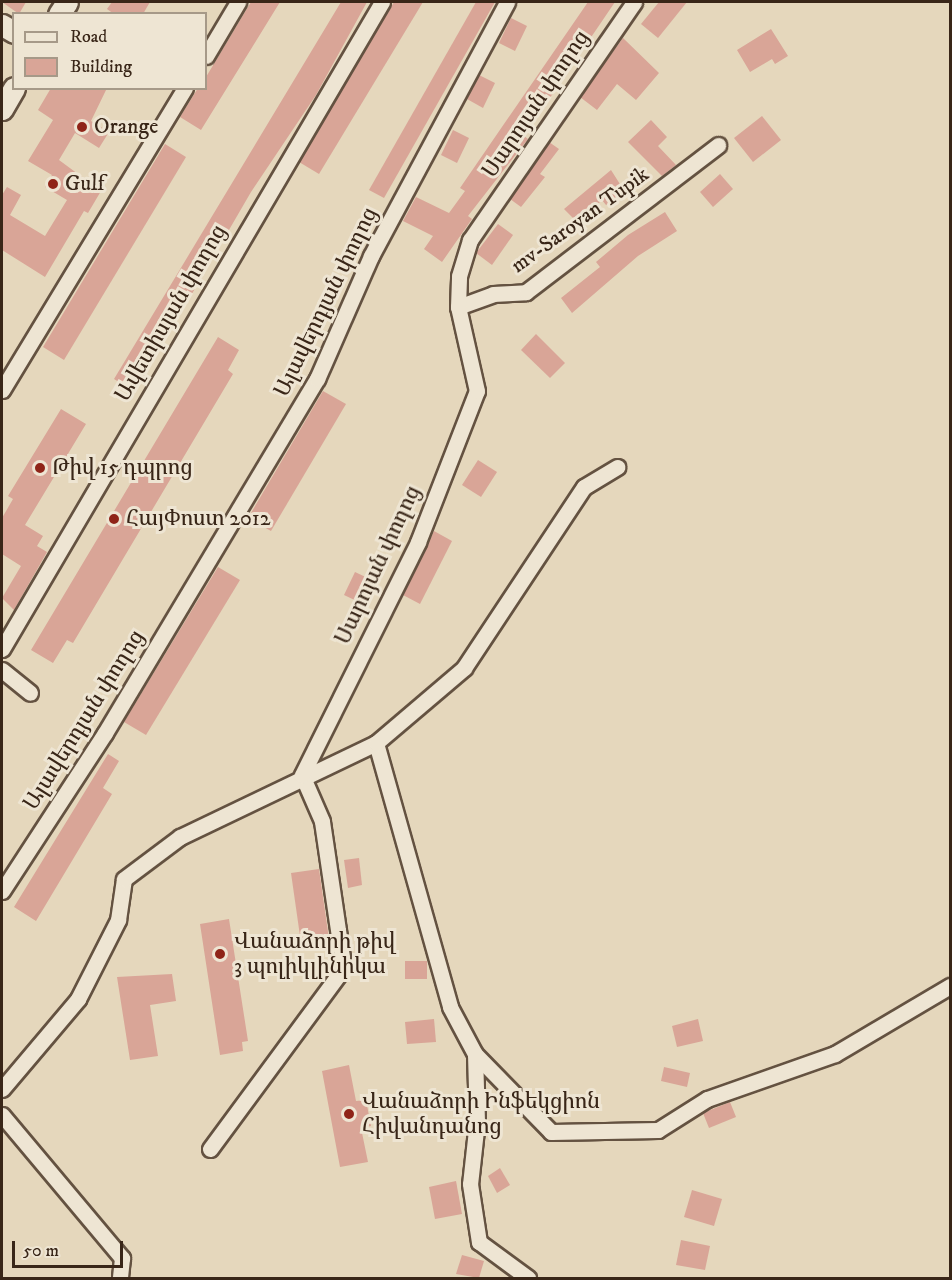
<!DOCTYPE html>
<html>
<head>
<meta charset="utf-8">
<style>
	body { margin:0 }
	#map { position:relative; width:952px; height:1280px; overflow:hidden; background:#e5d7bc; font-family:"IM FELL DW Pica","Noto Serif Armenian",serif }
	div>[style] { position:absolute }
	.building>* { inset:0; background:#d9a597 }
	.roads { filter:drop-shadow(2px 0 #645241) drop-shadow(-2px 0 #645241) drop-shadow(0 2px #645241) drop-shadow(0 -2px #645241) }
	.minor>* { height:15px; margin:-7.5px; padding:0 7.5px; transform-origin:7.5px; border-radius:7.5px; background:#eee5d3 }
	.secondary>* { height:21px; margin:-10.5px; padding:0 10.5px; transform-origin:10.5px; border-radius:10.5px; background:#eee5d3 }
	.dots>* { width:16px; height:16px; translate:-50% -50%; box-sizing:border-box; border:3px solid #eee5d3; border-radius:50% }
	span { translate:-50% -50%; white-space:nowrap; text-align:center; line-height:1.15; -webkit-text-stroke:6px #eee5d3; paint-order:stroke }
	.street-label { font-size:22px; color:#392618 }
	.poi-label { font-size:22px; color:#392618 }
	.left { translate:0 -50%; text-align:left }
	.frame { position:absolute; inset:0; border:3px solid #392618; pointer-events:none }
	.legend { position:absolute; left:12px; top:12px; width:195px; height:78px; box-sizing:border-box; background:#eee5d3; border:2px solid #a69988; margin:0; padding:8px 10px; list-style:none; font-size:18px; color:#392618 }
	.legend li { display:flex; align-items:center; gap:12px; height:30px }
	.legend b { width:30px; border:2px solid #a69988 }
	.scale { position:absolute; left:12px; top:1241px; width:111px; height:27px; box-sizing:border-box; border:3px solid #392618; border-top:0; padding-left:8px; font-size:18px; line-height:21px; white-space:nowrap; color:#392618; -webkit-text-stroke:4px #eee5d3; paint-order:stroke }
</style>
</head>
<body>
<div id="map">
	<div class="building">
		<i style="clip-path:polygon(2px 2px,26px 2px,19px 14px)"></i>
		<i style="clip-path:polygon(112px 2px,150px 2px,143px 14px,114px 14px,107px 9px)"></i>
		<i style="clip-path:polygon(251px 2px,280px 2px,201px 130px,180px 117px,198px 88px,206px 88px,206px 77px)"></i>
		<i style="clip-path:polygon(341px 2px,367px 2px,316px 95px,251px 192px,135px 392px,114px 379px)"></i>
		<i style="clip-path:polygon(394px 2px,423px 2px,319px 174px,299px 162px)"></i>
		<i style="clip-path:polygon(476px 2px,495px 2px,384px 198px,369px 190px)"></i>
		<i style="clip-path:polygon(588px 2px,615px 2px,524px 136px,528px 139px,468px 216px,472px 219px,442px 262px,424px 249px,433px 236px,403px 221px,416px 197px,449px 213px,465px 191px,460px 188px)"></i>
		<i style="clip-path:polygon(659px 2px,687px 2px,658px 38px,641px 24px)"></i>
		<i style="clip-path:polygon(511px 18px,527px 26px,515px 51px,499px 43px)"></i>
		<i style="clip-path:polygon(771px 29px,788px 56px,775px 64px,772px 59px,750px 72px,737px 50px)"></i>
		<i style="clip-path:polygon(623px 38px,659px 73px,636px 100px,617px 84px,597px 110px,580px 97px)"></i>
		<i style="clip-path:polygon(479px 75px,495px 83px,483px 108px,467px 99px)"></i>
		<i style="clip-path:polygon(51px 88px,107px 88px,91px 121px,109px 132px,99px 148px,75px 133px,59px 160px,101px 191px,88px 213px,84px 211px,45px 277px,2px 250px,2px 195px,7px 187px,21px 195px,10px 215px,45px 236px,67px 200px,45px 187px,52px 175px,28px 161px,53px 120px,38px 110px)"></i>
		<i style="clip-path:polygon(762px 116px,781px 140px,753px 162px,734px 138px)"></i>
		<i style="clip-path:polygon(651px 120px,667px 137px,658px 146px,676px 165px,662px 176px,628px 142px)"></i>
		<i style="clip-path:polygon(453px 130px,469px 138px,457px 163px,441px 155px)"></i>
		<i style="clip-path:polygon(549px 142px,559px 149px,540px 174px,545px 177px,521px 207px,510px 199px)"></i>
		<i style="clip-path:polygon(165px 144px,186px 157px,64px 360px,43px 347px)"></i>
		<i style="clip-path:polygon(611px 170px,625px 192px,606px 205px,602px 200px,578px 223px,564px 209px)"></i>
		<i style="clip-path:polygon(720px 174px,733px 189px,713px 207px,700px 192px)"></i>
		<i style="clip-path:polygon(665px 212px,677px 231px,638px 256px,572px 313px,561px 298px,600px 267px,596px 262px,628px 235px)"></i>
		<i style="clip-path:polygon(498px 224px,513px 235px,492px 265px,476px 253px)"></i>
		<i style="clip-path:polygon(536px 334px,565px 363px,550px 378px,521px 350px)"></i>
		<i style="clip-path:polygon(218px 337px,239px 350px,228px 370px,233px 374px,73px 643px,67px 640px,53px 663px,31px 650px)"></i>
		<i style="clip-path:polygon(323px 391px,346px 404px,271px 531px,248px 518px)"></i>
		<i style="clip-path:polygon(61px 409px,86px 424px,25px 525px,43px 536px,37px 546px,47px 552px,14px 610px,2px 598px,21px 566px,2px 554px,2px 518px,13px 499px,8px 496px)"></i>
		<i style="clip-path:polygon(478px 460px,497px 472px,481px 497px,462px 485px)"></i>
		<i style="clip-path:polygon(434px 531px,452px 541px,420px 604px,403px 595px)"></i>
		<i style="clip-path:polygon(218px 567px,240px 580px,146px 735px,124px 722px)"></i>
		<i style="clip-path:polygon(355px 572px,374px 581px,363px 604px,344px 595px)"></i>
		<i style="clip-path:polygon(108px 754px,119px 761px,103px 788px,112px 794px,36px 921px,14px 907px)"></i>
		<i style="clip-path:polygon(359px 858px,362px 885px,348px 888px,344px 860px)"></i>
		<i style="clip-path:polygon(319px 869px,330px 946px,302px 950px,291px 873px)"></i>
		<i style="clip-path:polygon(229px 919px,248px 1041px,242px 1042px,243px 1051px,220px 1055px,200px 924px)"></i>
		<i style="clip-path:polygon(405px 961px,427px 961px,427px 979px,405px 979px)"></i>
		<i style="clip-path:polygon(172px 974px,176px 1001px,150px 1005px,158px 1056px,130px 1060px,117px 977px)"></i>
		<i style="clip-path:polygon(434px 1019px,436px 1042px,407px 1044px,405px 1022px)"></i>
		<i style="clip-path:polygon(698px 1019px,703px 1041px,677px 1047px,672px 1026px)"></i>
		<i style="clip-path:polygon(349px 1065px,356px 1101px,366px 1100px,371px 1126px,361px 1128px,368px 1162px,340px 1167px,322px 1071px)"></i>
		<i style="clip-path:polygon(664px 1067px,690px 1073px,687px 1087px,661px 1081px)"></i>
		<i style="clip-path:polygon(730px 1102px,736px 1117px,709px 1128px,703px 1113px)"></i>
		<i style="clip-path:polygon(500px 1168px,510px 1185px,497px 1193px,488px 1176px)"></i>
		<i style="clip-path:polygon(456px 1181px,462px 1214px,435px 1219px,429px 1187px)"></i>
		<i style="clip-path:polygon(692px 1190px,722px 1199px,714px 1226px,684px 1217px)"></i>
		<i style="clip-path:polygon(681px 1240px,710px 1246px,705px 1270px,676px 1265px)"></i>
		<i style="clip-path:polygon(462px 1255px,484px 1261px,479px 1278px,456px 1274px)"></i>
	</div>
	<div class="roads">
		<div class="minor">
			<i style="left:206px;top:56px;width:63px;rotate:-59.3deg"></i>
			<i style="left:458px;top:307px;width:37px;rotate:-20deg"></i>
			<i style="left:493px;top:294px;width:33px;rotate:-3deg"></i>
			<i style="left:526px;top:292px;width:242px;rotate:-37.4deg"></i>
			<i style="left:2px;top:390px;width:353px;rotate:-58.8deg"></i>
			<i style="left:2px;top:649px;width:750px;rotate:-59.57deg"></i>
			<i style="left:2px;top:670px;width:36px;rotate:39deg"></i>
			<i style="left:376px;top:743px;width:274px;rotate:74.3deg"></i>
			<i style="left:450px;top:1007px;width:53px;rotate:62deg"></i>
			<i style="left:475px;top:1054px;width:109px;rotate:45.7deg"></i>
			<i style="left:551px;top:1132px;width:107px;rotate:-1.1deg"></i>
			<i style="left:658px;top:1130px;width:58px;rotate:-32.3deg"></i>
			<i style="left:707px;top:1099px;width:136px;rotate:-19.4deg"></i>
			<i style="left:835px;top:1054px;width:134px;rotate:-30.6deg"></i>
			<i style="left:2px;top:891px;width:189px;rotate:-56.9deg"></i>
			<i style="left:105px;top:733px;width:413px;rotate:-59.1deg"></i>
			<i style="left:317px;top:379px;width:134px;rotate:-66.3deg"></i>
			<i style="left:371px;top:256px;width:288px;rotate:-61.8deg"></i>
			<i style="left:475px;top:1054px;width:67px;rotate:88.3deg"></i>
			<i style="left:477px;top:1121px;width:63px;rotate:96.3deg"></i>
			<i style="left:470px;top:1184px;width:59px;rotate:81.2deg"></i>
			<i style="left:479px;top:1242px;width:61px;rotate:36.3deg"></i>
			<i style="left:2px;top:1089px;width:118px;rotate:-49.8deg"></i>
			<i style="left:78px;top:999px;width:89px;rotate:-63.1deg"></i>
			<i style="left:118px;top:920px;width:41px;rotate:-81.7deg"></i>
			<i style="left:124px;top:879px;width:70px;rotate:-36.9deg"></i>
			<i style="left:180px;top:837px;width:217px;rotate:-25.6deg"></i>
			<i style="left:376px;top:743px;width:116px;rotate:-40.4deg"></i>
			<i style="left:464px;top:668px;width:217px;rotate:-56.5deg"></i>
			<i style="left:584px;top:487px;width:39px;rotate:-31deg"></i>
			<i style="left:2px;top:1115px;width:187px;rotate:50deg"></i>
			<i style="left:122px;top:1258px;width:20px;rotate:96deg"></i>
			<i style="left:210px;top:1149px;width:217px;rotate:-53.6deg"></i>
			<i style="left:339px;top:974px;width:17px;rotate:-80deg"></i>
			<i style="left:342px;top:957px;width:137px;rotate:-98.4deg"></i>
			<i style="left:322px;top:821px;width:50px;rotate:-113.5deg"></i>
			<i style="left:302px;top:775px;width:260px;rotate:-63.5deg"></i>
			<i style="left:418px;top:542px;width:162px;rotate:-68.7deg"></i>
			<i style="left:477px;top:391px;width:86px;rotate:-102.7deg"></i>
			<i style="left:458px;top:307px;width:31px;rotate:-88deg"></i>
			<i style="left:459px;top:276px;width:38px;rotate:-73deg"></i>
			<i style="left:470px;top:240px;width:289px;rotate:-55.4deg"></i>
		</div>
		<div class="secondary">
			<i style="left:59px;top:14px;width:14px;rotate:-56deg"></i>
			<i style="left:2px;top:25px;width:14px;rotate:30deg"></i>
			<i style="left:2px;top:109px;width:24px;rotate:-60deg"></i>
		</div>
	</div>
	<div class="dots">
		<i style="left:82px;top:127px;background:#8f2418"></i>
		<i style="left:53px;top:184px;background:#8f2418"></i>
		<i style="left:40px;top:468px;background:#8f2418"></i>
		<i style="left:114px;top:519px;background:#8f2418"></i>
		<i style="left:220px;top:954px;background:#8f2418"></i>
		<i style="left:349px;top:1114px;background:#8f2418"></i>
	</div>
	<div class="street-label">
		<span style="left:536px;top:104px;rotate:-56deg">Սարոյան փողոց</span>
		<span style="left:580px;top:220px;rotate:-36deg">mv-Saroyan Tupik</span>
		<span style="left:326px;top:302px;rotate:-64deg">Ալավերդյան փողոց</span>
		<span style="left:171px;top:313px;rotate:-60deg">Ավետիսյան փողոց</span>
		<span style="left:378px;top:565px;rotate:-65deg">Սարոյան փողոց</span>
		<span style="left:84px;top:720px;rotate:-58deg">Ալավերդյան փողոց</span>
	</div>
	<div class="poi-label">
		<span class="left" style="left:94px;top:127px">Orange</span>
		<span class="left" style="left:65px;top:184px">Gulf</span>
		<span class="left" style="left:52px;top:468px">Թիվ 15 դպրոց</span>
		<span class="left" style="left:126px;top:519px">ՀայՓոստ 2012</span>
		<span class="left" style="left:234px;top:954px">Վանաձորի թիվ<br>3 պոլիկլինիկա</span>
		<span class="left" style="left:362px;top:1114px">Վանաձորի Ինֆեկցիոն<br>Հիվանդանոց</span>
	</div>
	<div class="frame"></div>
	<ul class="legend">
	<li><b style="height:8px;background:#eee5d3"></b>Road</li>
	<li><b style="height:16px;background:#d9a597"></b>Building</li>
	</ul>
	<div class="scale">50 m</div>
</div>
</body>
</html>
